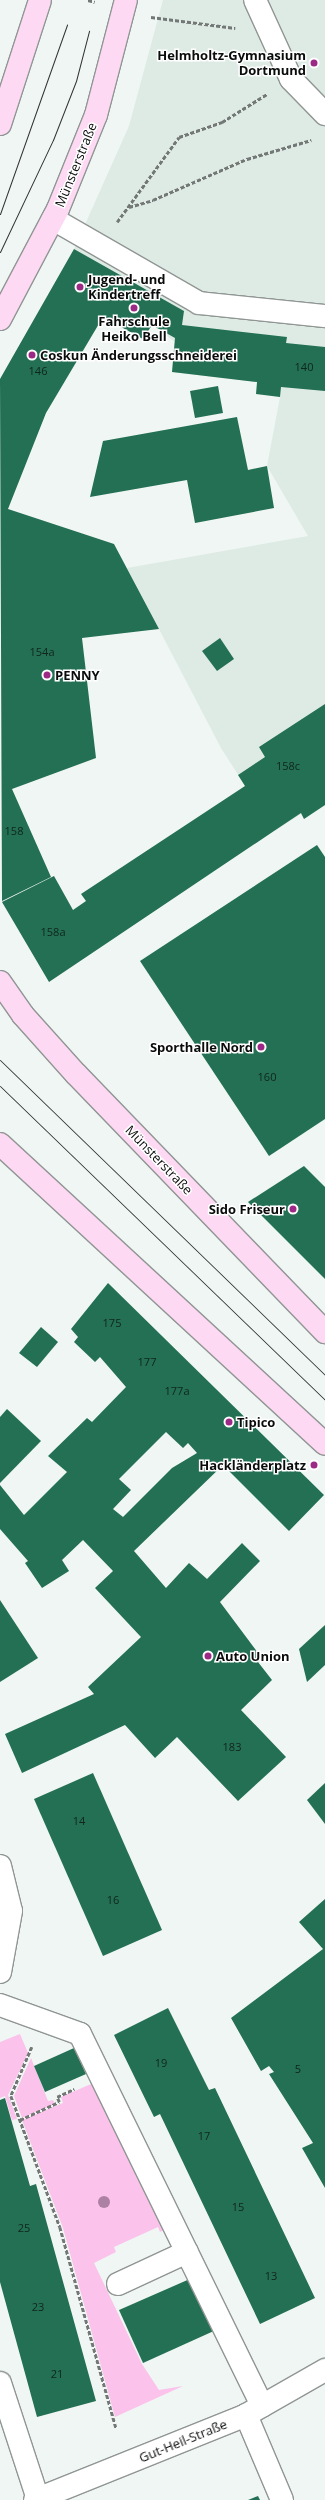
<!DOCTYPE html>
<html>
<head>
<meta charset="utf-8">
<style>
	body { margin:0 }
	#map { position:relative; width:325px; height:2500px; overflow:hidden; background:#f0f6f3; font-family:"Open Sans",sans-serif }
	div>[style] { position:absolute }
	.built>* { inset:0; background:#deebe5 }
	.green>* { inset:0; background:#fbc2eb }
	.building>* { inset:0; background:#237054 }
	.path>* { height:2.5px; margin-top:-1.25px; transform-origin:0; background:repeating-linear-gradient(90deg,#737775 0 4px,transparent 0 6px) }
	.roads { filter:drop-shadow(1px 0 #909693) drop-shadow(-1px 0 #909693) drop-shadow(0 1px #909693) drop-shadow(0 -1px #909693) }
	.minor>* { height:22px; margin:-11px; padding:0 11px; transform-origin:11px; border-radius:11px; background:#fff }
	.major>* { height:22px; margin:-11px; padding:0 11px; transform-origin:11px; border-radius:11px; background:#fed9f4 }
	.tram>* { height:1px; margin:-0.5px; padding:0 0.5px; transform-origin:0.5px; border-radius:0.5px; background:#303331 }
	.trees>* { width:12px; height:12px; margin:-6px; border-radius:50%; background:#ac81a4 }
	.dots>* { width:11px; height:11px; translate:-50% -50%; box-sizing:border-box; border:2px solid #fff; border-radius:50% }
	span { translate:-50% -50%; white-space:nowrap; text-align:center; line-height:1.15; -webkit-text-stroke:3px #fff; paint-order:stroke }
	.number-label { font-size:11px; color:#10251d }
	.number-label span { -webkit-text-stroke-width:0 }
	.poi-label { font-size:13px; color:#0a0c0b; font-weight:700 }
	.right { translate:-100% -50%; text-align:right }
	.left { translate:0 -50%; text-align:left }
	.street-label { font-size:13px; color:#0a0c0b }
</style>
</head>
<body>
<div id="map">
	<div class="built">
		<i style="clip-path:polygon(163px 0,325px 0,325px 805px,304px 819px,301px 814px,274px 831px,221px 748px,127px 568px,308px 536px,267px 466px,280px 397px,257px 382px,172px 372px,175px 342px,152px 325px,165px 300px,74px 249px,129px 126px)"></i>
	</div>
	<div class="green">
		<i style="clip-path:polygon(20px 2034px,28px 2053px,8px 2095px,17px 2119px,12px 2120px,5px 2096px,0 2098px,0 2042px)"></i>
		<i style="clip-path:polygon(31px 2058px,48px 2101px,53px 2100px,55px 2104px,22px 2118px,14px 2096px)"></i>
		<i style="clip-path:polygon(98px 2081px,164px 2230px,160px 2232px,158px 2227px,114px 2247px,116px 2252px,94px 2263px,142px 2364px,159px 2390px,183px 2386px,115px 2417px,63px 2228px,22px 2120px,63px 2103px,61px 2097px)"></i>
	</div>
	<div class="building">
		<i style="clip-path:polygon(74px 249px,184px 311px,182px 325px,287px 337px,286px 343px,325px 347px,325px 391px,281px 387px,280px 397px,256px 394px,257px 382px,172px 372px,175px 338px,152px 325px,143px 339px,103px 317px,46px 413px,8px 509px,114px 544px,159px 629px,82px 638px,96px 758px,12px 789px,51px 877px,2px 901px,0 379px)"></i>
		<i style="clip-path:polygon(218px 386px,223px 413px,195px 418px,190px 391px)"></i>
		<i style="clip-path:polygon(237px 417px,248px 470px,267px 466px,274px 508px,195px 523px,187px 480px,90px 497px,103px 441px)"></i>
		<i style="clip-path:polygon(220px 638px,234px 659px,217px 671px,202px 651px)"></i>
		<i style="clip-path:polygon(325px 704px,325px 805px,304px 819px,301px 813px,274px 831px,49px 982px,2px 902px,54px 876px,73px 910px,86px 901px,81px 894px,245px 786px,238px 775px,265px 757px,259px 747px)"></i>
		<i style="clip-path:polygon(317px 845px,325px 857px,325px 1119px,269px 1156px,140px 961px)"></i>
		<i style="clip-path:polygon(304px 1166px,325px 1187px,325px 1279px,248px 1202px)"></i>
		<i style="clip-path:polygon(evenodd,108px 1283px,324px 1495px,289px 1531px,223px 1465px,134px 1551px,166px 1588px,189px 1563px,207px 1579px,242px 1543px,260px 1561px,220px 1602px,261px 1657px,258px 1662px,272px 1680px,241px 1710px,286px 1757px,238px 1801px,177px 1737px,155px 1758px,125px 1725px,22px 1773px,5px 1734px,94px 1694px,88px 1687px,141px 1637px,95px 1588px,113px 1571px,83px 1540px,62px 1560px,69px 1571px,42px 1588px,25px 1563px,28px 1561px,0 1529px,0 1485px,24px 1515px,67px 1472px,48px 1456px,87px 1418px,92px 1422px,126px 1387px,100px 1357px,95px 1362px,74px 1342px,78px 1337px,71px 1329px,108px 1283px,166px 1432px,183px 1448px,188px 1443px,197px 1453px,172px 1468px,123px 1517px,113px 1509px,131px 1490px,119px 1479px,166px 1432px)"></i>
		<i style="clip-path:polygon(41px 1327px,58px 1342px,37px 1367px,19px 1353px)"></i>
		<i style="clip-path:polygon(7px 1409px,41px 1441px,0 1483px,0 1417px)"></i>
		<i style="clip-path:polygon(0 1600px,38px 1658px,0 1682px)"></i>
		<i style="clip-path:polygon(325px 1625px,325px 1665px,307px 1682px,299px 1649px)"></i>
		<i style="clip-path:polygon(93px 1773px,162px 1930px,103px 1956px,34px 1799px)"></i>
		<i style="clip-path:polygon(325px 1783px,325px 1824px,307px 1800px)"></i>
		<i style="clip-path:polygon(325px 1899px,325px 2188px,302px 2148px,313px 2143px,269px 2074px,274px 2072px,269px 2066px,261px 2071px,231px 2018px,323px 1949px,299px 1922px)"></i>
		<i style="clip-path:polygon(168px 2008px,209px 2090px,215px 2088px,315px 2298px,260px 2324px,160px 2114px,154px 2117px,114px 2035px)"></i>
		<i style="clip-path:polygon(74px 2048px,86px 2074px,45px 2092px,34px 2066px)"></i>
		<i style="clip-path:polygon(5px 2098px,30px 2186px,36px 2184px,96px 2401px,37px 2417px,0 2282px,0 2100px)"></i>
		<i style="clip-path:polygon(192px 2278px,216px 2330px,143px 2363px,119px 2310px)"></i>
		<i style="clip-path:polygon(258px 2496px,260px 2500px,248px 2500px)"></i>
	</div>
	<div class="path">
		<i style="left:88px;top:0;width:7px;rotate:16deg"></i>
		<i style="left:151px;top:17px;width:85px;rotate:7.5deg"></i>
		<i style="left:129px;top:207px;width:25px;rotate:-16deg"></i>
		<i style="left:153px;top:200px;width:103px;rotate:-23.6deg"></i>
		<i style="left:247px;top:159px;width:67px;rotate:-16.5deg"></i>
		<i style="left:117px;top:222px;width:105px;rotate:-53.9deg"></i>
		<i style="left:179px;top:137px;width:46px;rotate:-19.2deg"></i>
		<i style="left:222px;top:122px;width:53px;rotate:-31.9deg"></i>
		<i style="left:32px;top:2047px;width:53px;rotate:113.2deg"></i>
		<i style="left:11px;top:2096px;width:140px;rotate:69.5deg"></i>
		<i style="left:60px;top:2227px;width:209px;rotate:74.4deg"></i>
		<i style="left:20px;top:2120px;width:43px;rotate:-24.8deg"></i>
		<i style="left:59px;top:2102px;width:5px;rotate:-112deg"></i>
		<i style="left:57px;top:2097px;width:19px;rotate:-25deg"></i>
	</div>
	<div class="roads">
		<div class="minor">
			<i style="left:255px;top:0;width:87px;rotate:65.5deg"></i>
			<i style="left:291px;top:79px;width:49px;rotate:45.8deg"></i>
			<i style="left:53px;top:219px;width:168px;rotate:29.9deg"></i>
			<i style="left:199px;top:303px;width:127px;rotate:5.9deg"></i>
			<i style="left:0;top:1866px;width:46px;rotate:76.3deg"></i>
			<i style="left:11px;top:1911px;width:62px;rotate:100.2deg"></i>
			<i style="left:0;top:2005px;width:85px;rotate:19.9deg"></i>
			<i style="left:80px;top:2034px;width:414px;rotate:63.9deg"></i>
			<i style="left:118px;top:2284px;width:76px;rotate:-24.9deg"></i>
			<i style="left:0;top:2383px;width:122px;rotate:71.9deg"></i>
			<i style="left:246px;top:2415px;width:92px;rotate:67deg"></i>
			<i style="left:35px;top:2500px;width:227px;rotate:-21.9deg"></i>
			<i style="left:246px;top:2415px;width:91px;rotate:-29.7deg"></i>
		</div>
		<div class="major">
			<i style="left:0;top:124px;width:130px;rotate:-72.1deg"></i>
			<i style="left:0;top:319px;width:124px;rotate:-62.2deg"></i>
			<i style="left:58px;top:209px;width:101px;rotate:-68deg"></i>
			<i style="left:96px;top:115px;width:119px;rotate:-75.4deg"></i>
			<i style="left:0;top:982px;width:40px;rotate:55.1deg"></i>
			<i style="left:23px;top:1015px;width:79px;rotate:48.1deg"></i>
			<i style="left:76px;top:1074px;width:359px;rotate:46deg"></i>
			<i style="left:0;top:1144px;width:442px;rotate:42.7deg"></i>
		</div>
	</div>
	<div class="tram">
		<i style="left:0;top:214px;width:201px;rotate:-70.5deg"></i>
		<i style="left:0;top:252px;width:124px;rotate:-64.7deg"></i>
		<i style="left:53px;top:140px;width:63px;rotate:-68.7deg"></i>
		<i style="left:76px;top:81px;width:52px;rotate:-75.4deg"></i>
		<i style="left:0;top:1060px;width:453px;rotate:44.1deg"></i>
		<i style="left:0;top:1086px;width:452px;rotate:44deg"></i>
	</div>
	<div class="trees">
		<i style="left:104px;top:2202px"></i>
	</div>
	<div class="dots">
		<i style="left:314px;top:63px;background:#9c2986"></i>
		<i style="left:80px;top:287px;background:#9c2986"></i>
		<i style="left:134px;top:308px;background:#9c2986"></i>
		<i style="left:32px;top:355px;background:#9c2986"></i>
		<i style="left:47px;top:675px;background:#9c2986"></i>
		<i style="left:261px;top:1047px;background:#9c2986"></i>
		<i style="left:293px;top:1209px;background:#9c2986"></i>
		<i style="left:229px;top:1422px;background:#9c2986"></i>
		<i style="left:314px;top:1465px;background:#9c2986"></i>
		<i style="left:208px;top:1656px;background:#9c2986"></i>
	</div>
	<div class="number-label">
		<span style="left:304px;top:367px">140</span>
		<span style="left:38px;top:371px">146</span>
		<span style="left:42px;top:652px">154a</span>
		<span style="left:288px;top:766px">158c</span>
		<span style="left:14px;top:831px">158</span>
		<span style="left:53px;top:932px">158a</span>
		<span style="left:267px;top:1077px">160</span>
		<span style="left:112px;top:1323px">175</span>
		<span style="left:147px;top:1362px">177</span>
		<span style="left:177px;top:1391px">177a</span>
		<span style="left:232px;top:1747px">183</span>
		<span style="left:79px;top:1821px">14</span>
		<span style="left:113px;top:1900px">16</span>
		<span style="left:161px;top:2063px">19</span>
		<span style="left:298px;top:2069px">5</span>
		<span style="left:204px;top:2136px">17</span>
		<span style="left:238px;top:2207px">15</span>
		<span style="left:24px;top:2228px">25</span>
		<span style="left:271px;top:2276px">13</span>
		<span style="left:38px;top:2307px">23</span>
		<span style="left:57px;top:2374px">21</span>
	</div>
	<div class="poi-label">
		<span class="right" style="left:306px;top:63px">Helmholtz-Gymnasium<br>Dortmund</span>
		<span class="left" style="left:88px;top:287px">Jugend- und<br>Kindertreff</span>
		<span style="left:134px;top:329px">Fahrschule<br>Heiko Bell</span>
		<span class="left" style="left:40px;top:355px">Coskun Änderungsschneiderei</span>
		<span class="left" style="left:55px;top:675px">PENNY</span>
		<span class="right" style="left:253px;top:1047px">Sporthalle Nord</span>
		<span class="right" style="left:285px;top:1209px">Sido Friseur</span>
		<span class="left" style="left:237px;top:1422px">Tipico</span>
		<span class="right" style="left:306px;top:1465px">Hackländerplatz</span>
		<span class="left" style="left:216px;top:1656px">Auto Union</span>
	</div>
	<div class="street-label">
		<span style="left:76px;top:165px;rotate:-68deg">Münsterstraße</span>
		<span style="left:159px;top:1160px;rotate:46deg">Münsterstraße</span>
		<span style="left:183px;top:2441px;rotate:-22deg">Gut-Heil-Straße</span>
	</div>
</div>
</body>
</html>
